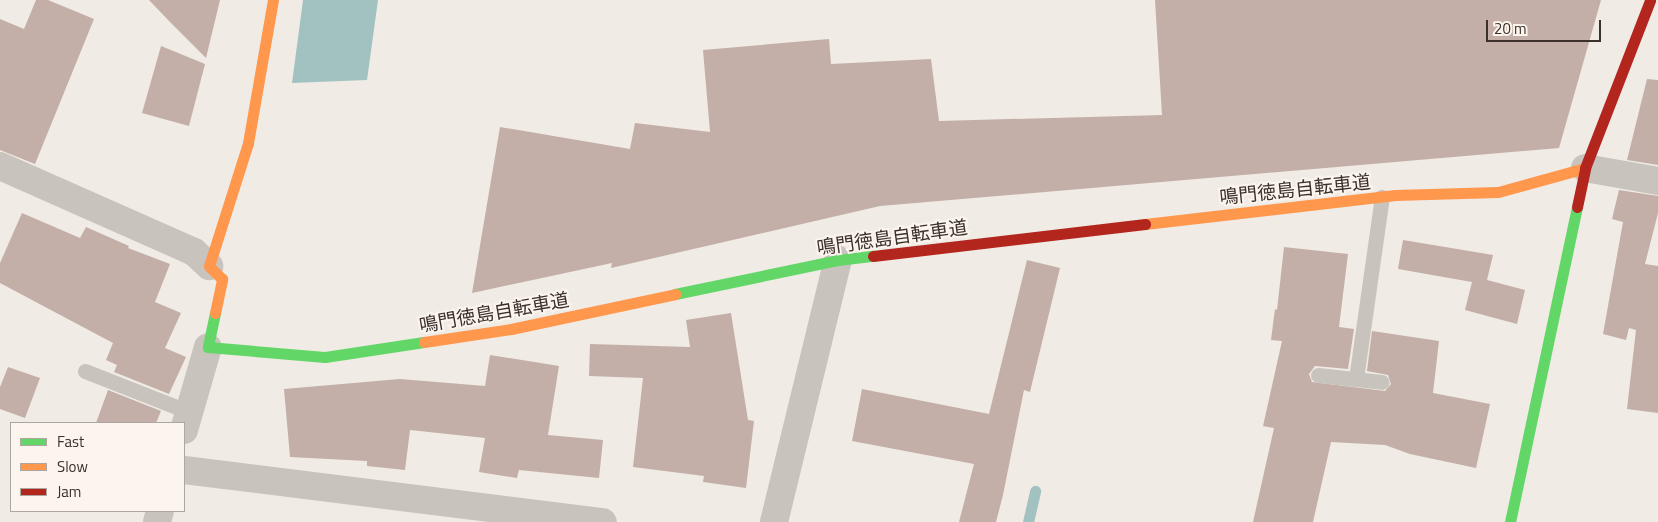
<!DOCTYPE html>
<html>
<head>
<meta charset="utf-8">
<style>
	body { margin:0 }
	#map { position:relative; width:1658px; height:522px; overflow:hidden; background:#f0ebe5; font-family:"Titillium Web","Noto Sans JP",sans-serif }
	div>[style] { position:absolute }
	.water>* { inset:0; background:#a1c2c1 }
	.stream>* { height:11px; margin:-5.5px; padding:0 5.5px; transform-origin:5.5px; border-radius:5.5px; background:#a1c2c1 }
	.building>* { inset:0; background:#c3afa7 }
	.lane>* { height:15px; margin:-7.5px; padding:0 7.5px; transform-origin:7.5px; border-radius:7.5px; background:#c9c3be }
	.street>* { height:28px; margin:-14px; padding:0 14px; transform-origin:14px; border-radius:14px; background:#c9c3be }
	.fast>* { height:11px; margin:-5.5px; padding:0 5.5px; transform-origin:5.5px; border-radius:5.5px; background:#63d668 }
	.slow>* { height:11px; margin:-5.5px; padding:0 5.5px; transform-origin:5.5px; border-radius:5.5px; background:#ff974d }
	.jam>* { height:11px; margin:-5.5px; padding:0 5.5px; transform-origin:5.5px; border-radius:5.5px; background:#b3261e }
	span { translate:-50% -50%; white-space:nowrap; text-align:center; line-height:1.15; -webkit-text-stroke:4px #fbf5ee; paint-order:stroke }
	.street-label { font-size:19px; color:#3b302b }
	.legend { position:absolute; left:10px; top:422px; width:175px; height:90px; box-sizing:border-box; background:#fbf5ee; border:1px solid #aea6a0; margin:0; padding:6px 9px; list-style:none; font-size:15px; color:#3b302b }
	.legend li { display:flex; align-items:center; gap:10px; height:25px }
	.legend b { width:25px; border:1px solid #aea6a0 }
	.scale { position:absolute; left:1486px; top:20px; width:115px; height:22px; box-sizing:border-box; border:2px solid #3b302b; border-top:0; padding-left:6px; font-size:15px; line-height:18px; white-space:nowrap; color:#3b302b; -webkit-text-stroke:4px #fbf5ee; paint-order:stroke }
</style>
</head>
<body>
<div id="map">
	<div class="water">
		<i style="clip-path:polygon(303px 0,378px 0,367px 80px,292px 83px)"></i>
	</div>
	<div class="stream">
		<i style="left:1028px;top:522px;width:32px;rotate:-77deg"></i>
	</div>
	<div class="building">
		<i style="clip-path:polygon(36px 0,48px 0,94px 19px,35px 164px,0 150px,0 19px,24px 29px)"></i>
		<i style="clip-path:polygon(149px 0,220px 0,206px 58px,170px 22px)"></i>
		<i style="clip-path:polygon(1155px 0,1601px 0,1559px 148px,880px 206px,611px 268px,612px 263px,472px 293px,500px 127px,630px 149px,635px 123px,710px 132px,703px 50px,829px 39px,831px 64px,931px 59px,939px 121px,1162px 115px)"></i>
		<i style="clip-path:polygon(161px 46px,205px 64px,189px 126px,142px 113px)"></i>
		<i style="clip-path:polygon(1647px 79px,1658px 80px,1658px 165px,1627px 160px)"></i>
		<i style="clip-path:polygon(1619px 190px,1658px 196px,1658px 213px,1645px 264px,1658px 266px,1658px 413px,1627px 409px,1636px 330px,1629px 328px,1626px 340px,1603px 334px,1623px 222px,1612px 219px)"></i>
		<i style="clip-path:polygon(22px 213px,80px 238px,86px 227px,129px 246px,128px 248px,170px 264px,155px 302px,181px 313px,165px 348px,186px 357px,169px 394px,114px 372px,117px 365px,106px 360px,113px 343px,0 283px,0 263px)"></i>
		<i style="clip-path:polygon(1403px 240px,1493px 255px,1487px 280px,1525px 290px,1517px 324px,1465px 310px,1472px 282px,1398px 269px)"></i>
		<i style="clip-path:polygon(1284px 247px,1348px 254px,1339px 327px,1354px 329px,1348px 369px,1315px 366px,1309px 374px,1312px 382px,1385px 391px,1391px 384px,1388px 375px,1367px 371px,1372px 331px,1439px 341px,1433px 393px,1490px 404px,1476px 468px,1410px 454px,1385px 445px,1331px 442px,1313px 522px,1253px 522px,1274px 428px,1263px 426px,1282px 341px,1271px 340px,1275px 309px,1277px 310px)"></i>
		<i style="clip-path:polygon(1027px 260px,1060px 268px,1030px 392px,1024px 390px,1003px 495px,996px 522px,959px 522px,974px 464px,852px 441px,862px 389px,989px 414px)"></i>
		<i style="clip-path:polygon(731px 313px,748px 420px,754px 421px,746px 488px,703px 482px,704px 476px,633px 467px,643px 378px,589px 376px,590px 344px,690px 347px,686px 320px)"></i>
		<i style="clip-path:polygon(490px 355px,559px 366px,548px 435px,603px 440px,599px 478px,519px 470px,517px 478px,479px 472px,485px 438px,410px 430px,405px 470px,367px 466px,367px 461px,290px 457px,284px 389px,400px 379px,485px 386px)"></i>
		<i style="clip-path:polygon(8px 367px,40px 378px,25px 418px,0 409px,0 387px)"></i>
		<i style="clip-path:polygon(108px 390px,161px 411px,156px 423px,96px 423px)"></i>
	</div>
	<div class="lane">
		<i style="left:85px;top:371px;width:112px;rotate:21.5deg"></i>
		<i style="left:1318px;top:375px;width:64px;rotate:6.2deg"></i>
		<i style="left:1356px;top:379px;width:184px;rotate:-81.9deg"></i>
	</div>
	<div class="street">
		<i style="left:0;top:166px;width:212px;rotate:23.9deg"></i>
		<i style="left:194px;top:252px;width:21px;rotate:43deg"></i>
		<i style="left:1585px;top:168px;width:74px;rotate:10.1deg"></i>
		<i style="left:184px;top:430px;width:86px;rotate:-73.9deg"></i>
		<i style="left:184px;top:470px;width:422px;rotate:7.1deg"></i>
		<i style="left:157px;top:522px;width:11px;rotate:-75deg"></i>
		<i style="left:774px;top:522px;width:270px;rotate:-76.3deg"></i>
	</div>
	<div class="fast">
		<i style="left:675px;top:294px;width:167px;rotate:-11.8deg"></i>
		<i style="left:838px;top:260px;width:35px;rotate:-7deg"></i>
		<i style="left:215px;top:313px;width:35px;rotate:102deg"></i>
		<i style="left:208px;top:347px;width:117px;rotate:4.9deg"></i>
		<i style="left:325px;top:357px;width:100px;rotate:-8.6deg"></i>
		<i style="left:1510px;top:522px;width:322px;rotate:-78deg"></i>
	</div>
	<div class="slow">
		<i style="left:1145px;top:224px;width:252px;rotate:-6.6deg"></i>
		<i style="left:1395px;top:195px;width:103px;rotate:-1.7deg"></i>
		<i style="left:1498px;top:192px;width:90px;rotate:-15.4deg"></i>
		<i style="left:215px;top:313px;width:35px;rotate:-78deg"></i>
		<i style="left:222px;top:279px;width:18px;rotate:-135deg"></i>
		<i style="left:209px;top:266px;width:129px;rotate:-72.4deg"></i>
		<i style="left:248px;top:143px;width:145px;rotate:-80.1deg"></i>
		<i style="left:424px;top:342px;width:88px;rotate:-8.5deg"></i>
		<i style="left:511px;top:329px;width:168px;rotate:-12deg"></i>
	</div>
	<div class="jam">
		<i style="left:1577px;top:207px;width:40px;rotate:-78deg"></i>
		<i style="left:1585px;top:168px;width:180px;rotate:-68.8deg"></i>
		<i style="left:873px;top:256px;width:274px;rotate:-6.7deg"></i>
	</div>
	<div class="street-label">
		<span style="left:1295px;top:189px;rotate:-6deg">鳴門徳島自転車道</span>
		<span style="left:892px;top:237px;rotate:-8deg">鳴門徳島自転車道</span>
		<span style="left:494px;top:312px;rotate:-10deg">鳴門徳島自転車道</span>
	</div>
	<ul class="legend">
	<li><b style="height:6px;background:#63d668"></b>Fast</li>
	<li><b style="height:6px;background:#ff974d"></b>Slow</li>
	<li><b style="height:6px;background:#b3261e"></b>Jam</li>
	</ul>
	<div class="scale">20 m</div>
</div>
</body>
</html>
